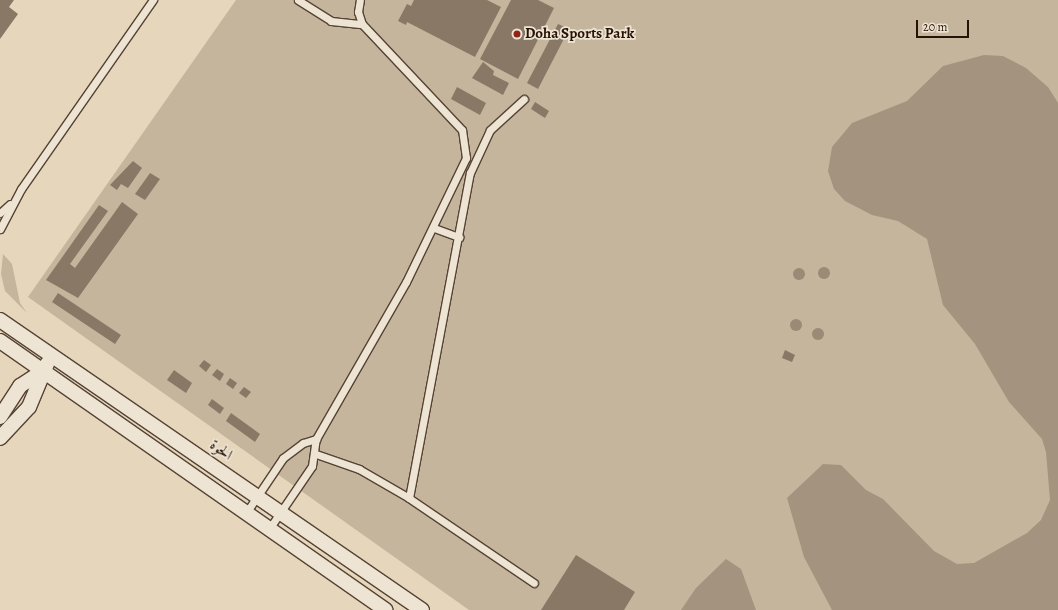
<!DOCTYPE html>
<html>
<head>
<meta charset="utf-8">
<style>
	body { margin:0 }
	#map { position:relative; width:1058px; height:610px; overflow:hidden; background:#e5d6bc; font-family:Alegreya,Amiri,serif }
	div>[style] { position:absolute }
	.green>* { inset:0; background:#c5b59d }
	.water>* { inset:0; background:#a4937e }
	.building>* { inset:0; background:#897865 }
	.roads { filter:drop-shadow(1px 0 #564334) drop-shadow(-1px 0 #564334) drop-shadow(0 1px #564334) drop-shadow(0 -1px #564334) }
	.lane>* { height:7px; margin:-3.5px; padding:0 3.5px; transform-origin:3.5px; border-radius:3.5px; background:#eee4d3 }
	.street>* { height:14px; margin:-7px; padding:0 7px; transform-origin:7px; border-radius:7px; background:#eee4d3 }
	.trees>* { width:12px; height:12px; margin:-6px; border-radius:50%; background:#9b8a75 }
	.dots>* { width:11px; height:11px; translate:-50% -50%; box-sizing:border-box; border:2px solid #eee4d3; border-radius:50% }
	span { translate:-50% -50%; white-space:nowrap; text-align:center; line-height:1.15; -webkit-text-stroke:3.5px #eee4d3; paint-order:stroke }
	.poi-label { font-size:15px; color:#261206; font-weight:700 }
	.left { translate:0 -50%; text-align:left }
	.street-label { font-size:15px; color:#261206 }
	.scale { position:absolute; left:916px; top:20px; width:53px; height:18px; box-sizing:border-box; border:2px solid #261206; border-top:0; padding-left:5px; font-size:12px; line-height:14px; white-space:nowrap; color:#261206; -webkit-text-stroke:3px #eee4d3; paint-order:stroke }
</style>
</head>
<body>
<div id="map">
	<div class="green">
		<i style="clip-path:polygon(236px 0,1058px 0,1058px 610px,469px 610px,28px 297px)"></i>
		<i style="clip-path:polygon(3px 254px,12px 264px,20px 303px,27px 313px,5px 291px,1px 274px)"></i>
	</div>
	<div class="water">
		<i style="clip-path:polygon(984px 55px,1003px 56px,1026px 68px,1048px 87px,1058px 103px,1058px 610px,832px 610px,804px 557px,787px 498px,823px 464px,841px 465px,866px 490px,883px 499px,934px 551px,957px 564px,974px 563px,1027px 533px,1041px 520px,1050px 500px,1046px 452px,1042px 439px,1009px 402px,975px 344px,943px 305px,927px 239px,898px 221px,872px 215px,845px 201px,834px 189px,828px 171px,832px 147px,852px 123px,907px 101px,943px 66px)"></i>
		<i style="clip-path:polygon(726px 559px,741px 569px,756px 610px,681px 610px,696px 588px)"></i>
	</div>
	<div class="building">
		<i style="clip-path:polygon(0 0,14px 0,9px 7px,18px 14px,0 39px)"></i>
		<i style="clip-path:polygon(414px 0,487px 0,501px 7px,475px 57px,407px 22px,406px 25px,398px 21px,407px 4px,411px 6px)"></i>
		<i style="clip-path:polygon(511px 0,538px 0,554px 8px,518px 79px,480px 59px)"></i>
		<i style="clip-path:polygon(558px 24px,569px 29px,538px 89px,527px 83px)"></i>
		<i style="clip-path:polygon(483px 62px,494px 71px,493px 75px,509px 83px,503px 95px,472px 78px)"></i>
		<i style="clip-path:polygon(457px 87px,486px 103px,480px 115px,451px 99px)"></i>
		<i style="clip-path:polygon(535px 102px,549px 111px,545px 118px,531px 109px)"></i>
		<i style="clip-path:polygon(133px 161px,142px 168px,128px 188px,121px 184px,117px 190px,110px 185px)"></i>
		<i style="clip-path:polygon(150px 173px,160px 179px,145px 200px,135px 194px)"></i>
		<i style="clip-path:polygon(122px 202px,138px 214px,78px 298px,46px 280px,99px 205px,108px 211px,70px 264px,75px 268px)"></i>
		<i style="clip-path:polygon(58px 293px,121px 335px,115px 344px,52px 302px)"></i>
		<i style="clip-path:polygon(785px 350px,795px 355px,792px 362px,782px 358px)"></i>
		<i style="clip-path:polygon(204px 360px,211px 365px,206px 372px,199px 366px)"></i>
		<i style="clip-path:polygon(217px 369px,224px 374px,220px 381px,212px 375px)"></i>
		<i style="clip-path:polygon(174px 370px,192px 383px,186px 393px,167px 380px)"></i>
		<i style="clip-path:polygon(230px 378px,237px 383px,233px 389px,226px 384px)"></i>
		<i style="clip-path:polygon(244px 387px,251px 392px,246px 398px,239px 393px)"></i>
		<i style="clip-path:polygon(212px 399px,224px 408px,220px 414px,208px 405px)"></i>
		<i style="clip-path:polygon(231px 413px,260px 434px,255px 442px,226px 421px)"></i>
		<i style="clip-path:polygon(576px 555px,635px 592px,624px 610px,541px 610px)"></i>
	</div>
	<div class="roads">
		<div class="lane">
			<i style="left:298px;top:0;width:39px;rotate:32deg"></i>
			<i style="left:331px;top:21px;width:31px;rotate:6deg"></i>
			<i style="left:0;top:213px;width:13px;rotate:-42deg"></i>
			<i style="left:434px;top:228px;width:27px;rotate:20deg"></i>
			<i style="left:0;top:229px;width:45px;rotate:-62.3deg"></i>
			<i style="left:21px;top:189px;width:231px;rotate:-55.1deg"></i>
			<i style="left:316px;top:454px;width:46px;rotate:19.2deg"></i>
			<i style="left:359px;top:469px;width:58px;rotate:30.1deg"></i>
			<i style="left:409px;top:498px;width:151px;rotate:34.2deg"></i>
			<i style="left:409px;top:498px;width:331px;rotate:-79.4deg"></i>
			<i style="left:470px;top:173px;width:47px;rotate:-65.1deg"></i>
			<i style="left:490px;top:130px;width:46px;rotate:-42.4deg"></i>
			<i style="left:246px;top:513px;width:66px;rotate:-56.1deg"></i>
			<i style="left:283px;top:458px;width:25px;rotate:-37deg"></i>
			<i style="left:303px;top:443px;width:14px;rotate:-17deg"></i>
			<i style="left:269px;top:529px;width:76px;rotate:-55.7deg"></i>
			<i style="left:312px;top:466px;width:27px;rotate:-82deg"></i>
			<i style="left:316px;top:439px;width:181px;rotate:-60.2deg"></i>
			<i style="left:406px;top:282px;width:138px;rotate:-64.2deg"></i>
			<i style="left:466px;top:158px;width:28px;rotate:-98deg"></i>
			<i style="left:462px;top:130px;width:146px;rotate:-133.3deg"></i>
			<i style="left:362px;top:24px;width:13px;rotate:-108deg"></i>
			<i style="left:358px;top:12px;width:12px;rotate:-81deg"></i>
		</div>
		<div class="street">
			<i style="left:0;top:320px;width:512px;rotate:34.5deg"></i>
			<i style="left:0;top:341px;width:470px;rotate:34.9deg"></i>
			<i style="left:0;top:417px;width:37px;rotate:-57deg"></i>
			<i style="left:20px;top:386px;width:27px;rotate:-33deg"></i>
			<i style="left:0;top:438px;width:42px;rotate:-46.9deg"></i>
			<i style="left:29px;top:407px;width:47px;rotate:-67.3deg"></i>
		</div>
	</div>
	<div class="trees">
		<i style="left:824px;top:273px"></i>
		<i style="left:799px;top:274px"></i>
		<i style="left:796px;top:325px"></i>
		<i style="left:818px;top:334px"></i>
	</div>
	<div class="dots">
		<i style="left:517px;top:34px;background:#8f2418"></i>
	</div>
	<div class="poi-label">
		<span class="left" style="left:525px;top:34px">Doha Sports Park</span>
	</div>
	<div class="street-label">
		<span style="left:221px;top:450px;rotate:34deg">الحوة</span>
	</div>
	<div class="scale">20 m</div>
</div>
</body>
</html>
